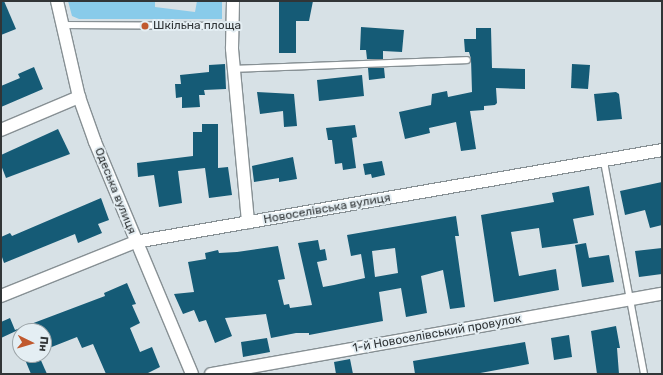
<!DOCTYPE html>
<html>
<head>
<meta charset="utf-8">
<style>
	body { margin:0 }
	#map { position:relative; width:663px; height:375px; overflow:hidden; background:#d7e1e6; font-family:Rubik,sans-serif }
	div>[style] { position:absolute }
	.green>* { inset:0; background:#89cbea }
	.building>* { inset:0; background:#155b76 }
	.roads { filter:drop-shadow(1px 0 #879094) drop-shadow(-1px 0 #879094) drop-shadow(0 1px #879094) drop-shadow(0 -1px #879094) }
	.service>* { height:6px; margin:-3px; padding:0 3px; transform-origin:3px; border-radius:3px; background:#fff }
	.minor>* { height:12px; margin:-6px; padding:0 6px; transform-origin:6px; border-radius:6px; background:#fff }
	.dots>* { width:11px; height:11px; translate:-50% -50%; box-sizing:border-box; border:2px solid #e4eef3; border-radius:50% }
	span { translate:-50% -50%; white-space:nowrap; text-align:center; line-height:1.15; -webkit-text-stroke:4px #e4eef3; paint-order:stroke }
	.poi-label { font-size:12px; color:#313537 }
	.left { translate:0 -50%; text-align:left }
	.street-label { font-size:12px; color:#313537 }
	.frame { position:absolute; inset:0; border:2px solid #313537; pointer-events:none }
	.north { position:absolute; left:12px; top:323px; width:40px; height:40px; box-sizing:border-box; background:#e4eef3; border:1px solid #9ca4a8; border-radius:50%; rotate:95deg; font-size:11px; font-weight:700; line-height:16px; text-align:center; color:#313537 }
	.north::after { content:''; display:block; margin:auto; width:14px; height:18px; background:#c0592e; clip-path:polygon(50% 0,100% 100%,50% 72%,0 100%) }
</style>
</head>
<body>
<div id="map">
	<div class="green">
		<i style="clip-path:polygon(68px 1px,155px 1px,155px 7px,195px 12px,197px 1px,222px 1px,222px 19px,79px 19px,72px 16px)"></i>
	</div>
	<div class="building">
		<i style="clip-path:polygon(1px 1px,4px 1px,16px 29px,1px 35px)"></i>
		<i style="clip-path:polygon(279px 1px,313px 1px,309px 21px,296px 21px,296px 53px,279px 53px)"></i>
		<i style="clip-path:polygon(361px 27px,404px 30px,402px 52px,383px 51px,383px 59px,367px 59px,366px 50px,360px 50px)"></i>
		<i style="clip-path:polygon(476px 28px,491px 28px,492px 68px,525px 69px,525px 89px,496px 88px,497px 103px,495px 105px,484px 106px,484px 110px,470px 111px,476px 149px,461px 151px,456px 122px,429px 128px,430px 133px,405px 139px,399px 112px,431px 105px,432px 94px,447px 91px,448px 97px,472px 92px,471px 59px,469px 52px,465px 52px,464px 39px,476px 39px)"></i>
		<i style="clip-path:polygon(225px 64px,226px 89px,204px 90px,205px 95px,199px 95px,200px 107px,182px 108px,182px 97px,176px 98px,175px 84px,181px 84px,180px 75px,209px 72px,209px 65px)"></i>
		<i style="clip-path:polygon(572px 64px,590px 65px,588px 89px,571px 88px)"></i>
		<i style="clip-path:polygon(34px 67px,43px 89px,1px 107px,1px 86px,20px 78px,18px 74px)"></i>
		<i style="clip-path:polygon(368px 68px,384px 68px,385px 78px,369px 80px)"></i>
		<i style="clip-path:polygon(362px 75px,364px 96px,319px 101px,317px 80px)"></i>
		<i style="clip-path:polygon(257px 92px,294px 94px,297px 126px,284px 127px,283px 111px,260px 114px)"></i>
		<i style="clip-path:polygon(616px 92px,619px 94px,622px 119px,597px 121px,594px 94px)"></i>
		<i style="clip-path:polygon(202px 124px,218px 124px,218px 168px,228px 167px,232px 195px,209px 198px,205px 168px,178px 171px,182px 203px,159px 207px,154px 175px,138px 177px,137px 163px,193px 156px,193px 132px,202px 132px)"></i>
		<i style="clip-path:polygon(355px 125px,357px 137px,352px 138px,356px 168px,343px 170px,342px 163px,335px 164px,332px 140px,328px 140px,326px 128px)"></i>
		<i style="clip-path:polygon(58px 129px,70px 154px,6px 178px,1px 165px,1px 155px)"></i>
		<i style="clip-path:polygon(293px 157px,297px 179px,279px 182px,279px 178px,254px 182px,252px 166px)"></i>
		<i style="clip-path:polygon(382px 161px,385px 175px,372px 178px,371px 174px,365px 175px,363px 164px)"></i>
		<i style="clip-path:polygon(662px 182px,662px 225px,650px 228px,645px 210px,625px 215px,620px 191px)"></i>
		<i style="clip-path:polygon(589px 186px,594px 215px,573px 219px,578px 243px,542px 248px,539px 228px,511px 232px,519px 276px,556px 269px,559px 290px,494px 302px,481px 215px,554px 202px,552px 193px)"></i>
		<i style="clip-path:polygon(101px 198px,109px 220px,98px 224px,102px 233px,78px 243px,75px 234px,4px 263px,1px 254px,1px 237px,10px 233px,12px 236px)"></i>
		<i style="clip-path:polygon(evenodd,456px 216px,459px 236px,455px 236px,465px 307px,450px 309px,443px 270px,421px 276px,427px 313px,406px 317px,401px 288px,379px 292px,383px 321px,309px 335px,309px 333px,296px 333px,271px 338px,266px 314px,225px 318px,232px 336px,215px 343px,206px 320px,199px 322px,194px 310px,183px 314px,174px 294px,194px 292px,188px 262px,206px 259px,205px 253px,218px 250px,219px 253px,237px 252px,278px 246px,285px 279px,278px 280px,284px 305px,289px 304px,290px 308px,312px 305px,298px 243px,318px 240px,320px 250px,325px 249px,327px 260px,317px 262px,323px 287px,334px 285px,365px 278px,361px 254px,351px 256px,347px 235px,456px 216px,395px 248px,398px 273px,375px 277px,372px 251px,395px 248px)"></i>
		<i style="clip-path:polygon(586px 243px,589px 258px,582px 259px,609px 255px,614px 282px,582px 287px,575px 245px)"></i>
		<i style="clip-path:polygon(662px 248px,662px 274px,639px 277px,635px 251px)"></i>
		<i style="clip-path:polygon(127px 283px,136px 304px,132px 305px,140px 323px,130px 328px,140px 352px,152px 347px,160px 367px,146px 374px,106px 374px,93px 344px,82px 348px,77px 337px,44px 350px,44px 331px,16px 331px,1px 338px,1px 322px,10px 318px,15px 330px,105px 296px,104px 293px)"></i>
		<i style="clip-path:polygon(616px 326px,620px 348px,617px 348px,619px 374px,597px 374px,591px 331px)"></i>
		<i style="clip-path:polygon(569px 335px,572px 357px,554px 360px,551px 338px)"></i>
		<i style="clip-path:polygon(267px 338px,270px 352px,243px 357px,241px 342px)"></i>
		<i style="clip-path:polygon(525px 342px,529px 364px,475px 374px,415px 374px,413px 361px)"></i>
		<i style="clip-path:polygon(39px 356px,47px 374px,31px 374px,26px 362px)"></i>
		<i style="clip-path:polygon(350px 359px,353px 374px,336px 374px,334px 362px)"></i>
	</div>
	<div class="roads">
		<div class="service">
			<i style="left:62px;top:25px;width:170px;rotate:0.3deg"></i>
			<i style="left:234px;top:69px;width:233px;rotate:-2.2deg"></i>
			<i style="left:604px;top:162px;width:216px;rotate:79.3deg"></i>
		</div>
		<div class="minor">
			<i style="left:57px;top:1px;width:98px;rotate:77.1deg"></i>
			<i style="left:79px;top:97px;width:48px;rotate:70.4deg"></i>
			<i style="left:95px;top:142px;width:251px;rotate:67.3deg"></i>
			<i style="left:233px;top:1px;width:48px;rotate:91.2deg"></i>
			<i style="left:232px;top:49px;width:174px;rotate:84.7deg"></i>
			<i style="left:1px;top:130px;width:85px;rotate:-22.9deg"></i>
			<i style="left:1px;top:296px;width:144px;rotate:-21.9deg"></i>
			<i style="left:135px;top:242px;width:535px;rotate:-9.9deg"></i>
			<i style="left:211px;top:374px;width:458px;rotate:-10.1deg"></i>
		</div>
	</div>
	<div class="dots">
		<i style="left:145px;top:26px;background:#c0592e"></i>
	</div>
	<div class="poi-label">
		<span class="left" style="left:153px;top:26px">Шкільна площа</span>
	</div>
	<div class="street-label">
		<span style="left:115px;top:191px;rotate:68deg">Одеська вулиця</span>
		<span style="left:327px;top:209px;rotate:-10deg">Новоселівська вулиця</span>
		<span style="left:437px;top:334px;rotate:-10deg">1-й Новоселівський провулок</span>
	</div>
	<div class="frame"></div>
	<div class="north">Пн</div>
</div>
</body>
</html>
